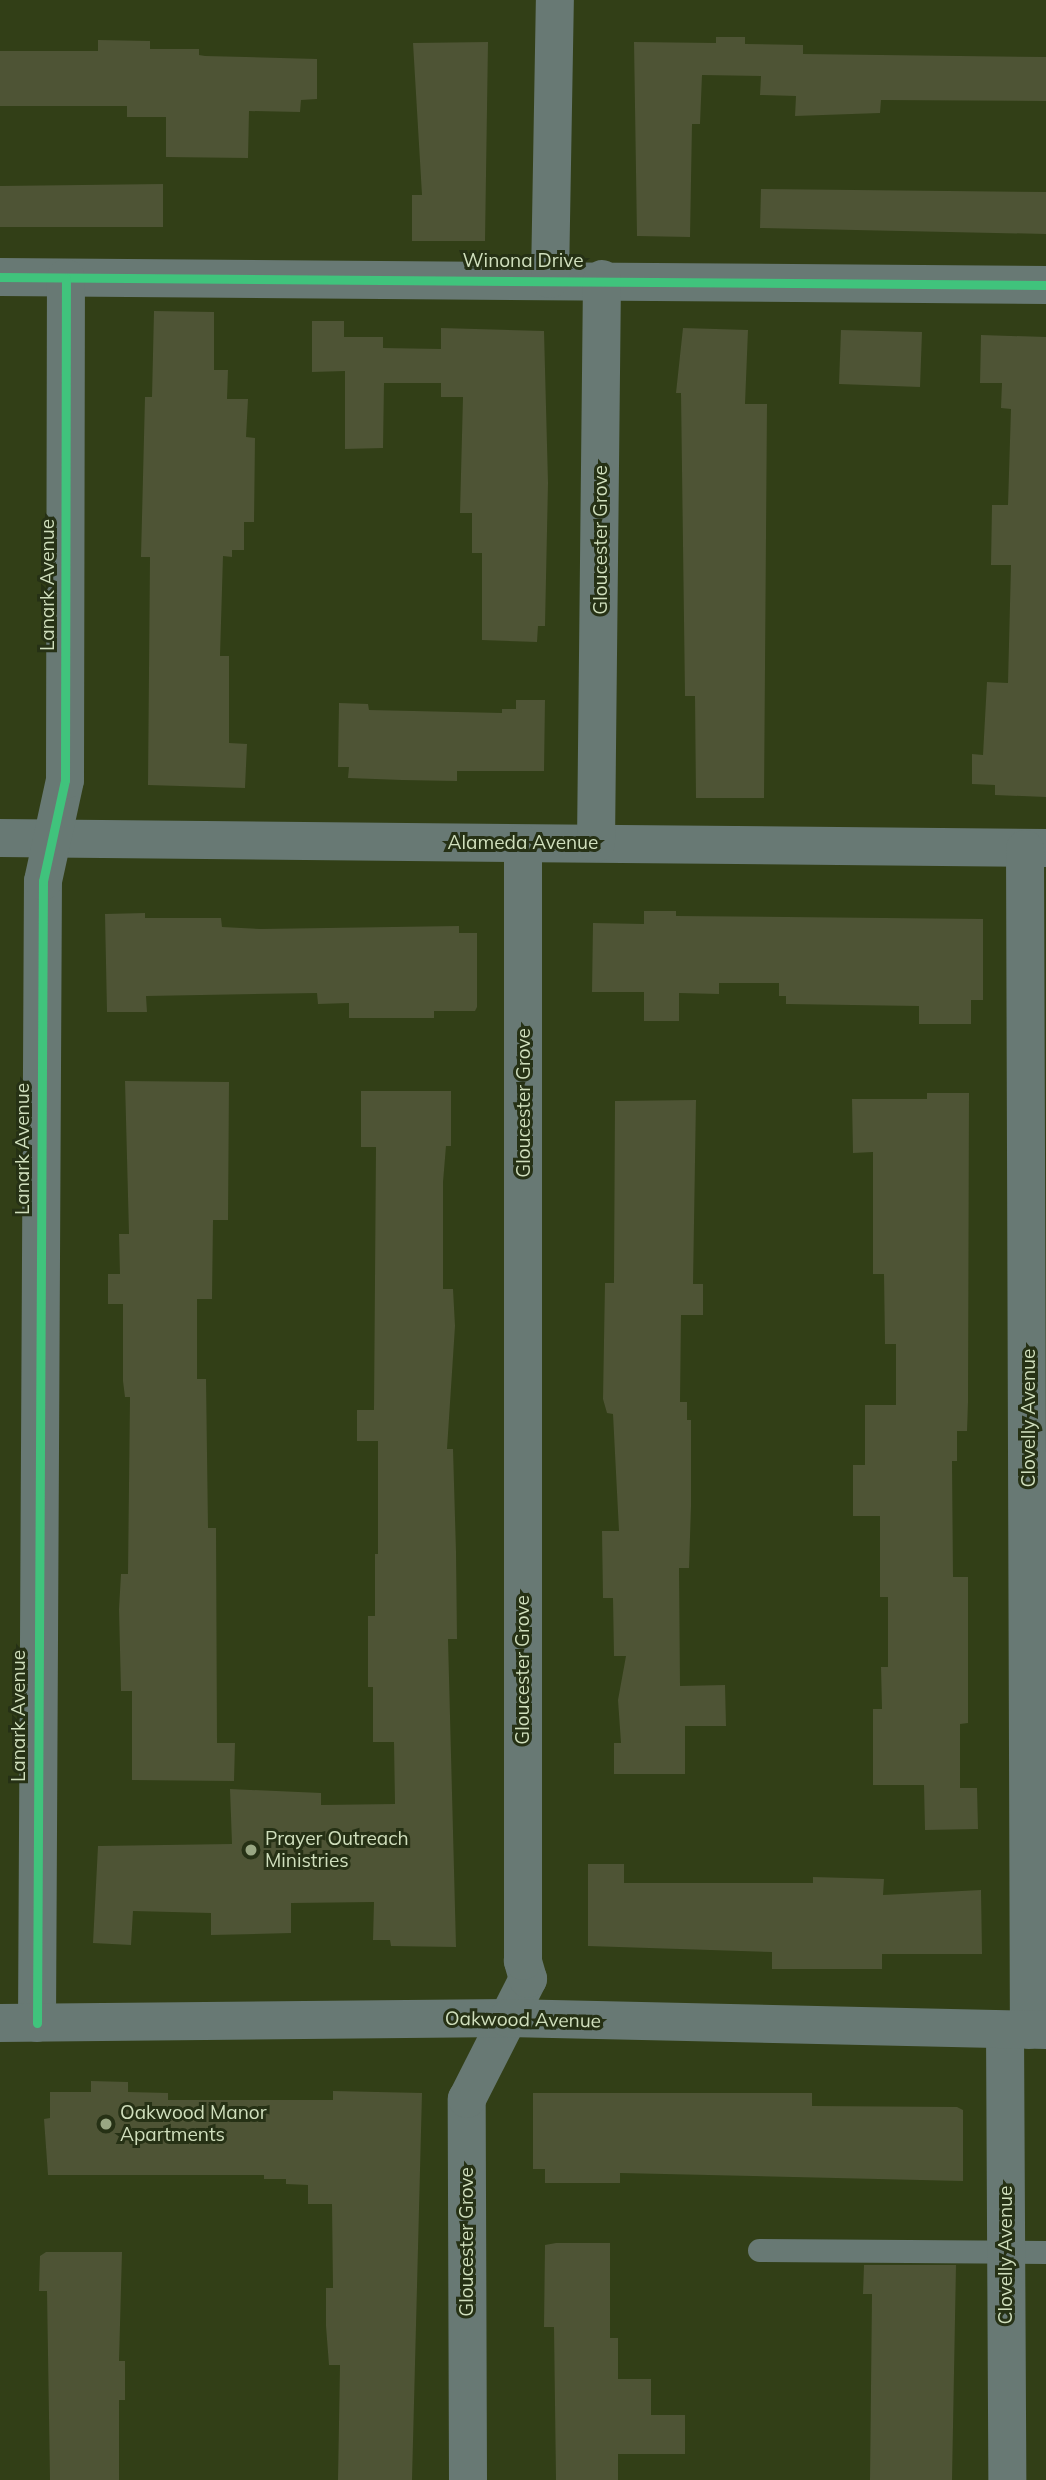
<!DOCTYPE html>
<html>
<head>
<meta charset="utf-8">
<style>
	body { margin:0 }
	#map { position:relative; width:1046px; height:2480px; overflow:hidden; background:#323f17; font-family:Mulish,sans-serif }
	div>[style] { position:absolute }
	.building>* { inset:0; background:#4e5435 }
	.service>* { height:23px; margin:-11.5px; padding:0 11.5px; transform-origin:11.5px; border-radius:11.5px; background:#687974 }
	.minor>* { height:38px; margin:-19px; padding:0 19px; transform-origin:19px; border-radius:19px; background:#687974 }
	.tertiary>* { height:38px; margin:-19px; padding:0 19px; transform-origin:19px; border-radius:19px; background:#687974 }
	.cycleway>* { height:9px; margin:-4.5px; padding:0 4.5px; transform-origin:4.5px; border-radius:4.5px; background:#40c37c }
	.dots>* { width:19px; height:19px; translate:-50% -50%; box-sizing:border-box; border:4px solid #263115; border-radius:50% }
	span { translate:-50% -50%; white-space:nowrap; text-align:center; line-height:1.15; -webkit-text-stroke:6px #263115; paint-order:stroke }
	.street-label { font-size:19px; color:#d0dfbd }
	.poi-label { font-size:19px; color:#d0dfbd }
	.left { translate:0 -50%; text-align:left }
</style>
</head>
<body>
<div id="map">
	<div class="building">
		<i style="clip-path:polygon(716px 37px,745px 37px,745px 44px,803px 45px,803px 54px,1046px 57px,1046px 101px,881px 100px,880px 113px,795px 116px,796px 96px,760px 95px,761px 76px,702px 75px,700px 124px,692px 124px,690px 237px,637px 236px,634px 42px,716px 43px)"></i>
		<i style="clip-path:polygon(98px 40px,150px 41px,150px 49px,199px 49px,199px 55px,205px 56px,317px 59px,317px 99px,301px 100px,300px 112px,249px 111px,248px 158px,166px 157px,166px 117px,127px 117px,127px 106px,0 106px,0 51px,98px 51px)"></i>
		<i style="clip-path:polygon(488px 42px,485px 241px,412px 241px,412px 195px,422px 195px,413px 43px)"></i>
		<i style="clip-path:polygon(163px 184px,163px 227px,0 227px,0 186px)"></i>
		<i style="clip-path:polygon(761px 189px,1046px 192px,1046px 234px,760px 228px)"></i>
		<i style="clip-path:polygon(154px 311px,214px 312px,214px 370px,228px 370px,227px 399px,248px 399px,246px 437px,255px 438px,254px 522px,244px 522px,244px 550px,232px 550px,232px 557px,223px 556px,220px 656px,229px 656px,229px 743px,247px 744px,245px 788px,148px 785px,150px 557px,141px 557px,145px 397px,152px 397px)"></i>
		<i style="clip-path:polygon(312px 321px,344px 321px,344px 337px,383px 337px,383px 348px,441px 349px,441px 328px,544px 331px,548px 483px,545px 626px,538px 626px,537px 642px,482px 640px,482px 553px,472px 553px,472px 513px,460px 513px,463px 397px,441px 397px,441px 383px,384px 383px,383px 448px,345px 449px,345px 371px,312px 372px)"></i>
		<i style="clip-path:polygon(683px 328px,748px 330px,745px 404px,767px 404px,764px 798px,696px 798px,695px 696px,685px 696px,681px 393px,676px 393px)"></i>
		<i style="clip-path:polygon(841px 330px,922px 332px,920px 387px,839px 384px)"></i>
		<i style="clip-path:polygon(981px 335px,1046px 337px,1046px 797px,995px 795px,995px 785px,972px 784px,972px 754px,983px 755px,987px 682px,1008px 683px,1011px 565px,991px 565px,992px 505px,1008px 505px,1011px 409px,1001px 408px,1002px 383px,980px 383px)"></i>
		<i style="clip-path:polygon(516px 700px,545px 700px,544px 771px,457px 771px,457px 781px,402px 780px,348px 778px,349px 767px,338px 767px,339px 703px,368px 704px,369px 710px,502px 713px,502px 709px,516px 709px)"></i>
		<i style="clip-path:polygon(644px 911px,676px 911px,676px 916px,983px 919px,983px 1000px,971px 1000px,971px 1024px,919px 1024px,919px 1006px,786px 1004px,786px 996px,779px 996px,779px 983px,719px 983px,719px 994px,679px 993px,679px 1021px,644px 1021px,644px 992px,592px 992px,593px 923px,644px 924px)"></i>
		<i style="clip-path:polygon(145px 913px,145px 918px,221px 918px,222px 927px,261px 929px,459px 926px,459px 933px,477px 933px,477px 1007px,475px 1011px,434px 1011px,434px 1018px,349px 1018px,349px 1003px,318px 1004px,317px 993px,146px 996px,147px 1012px,107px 1012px,105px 914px)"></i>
		<i style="clip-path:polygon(125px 1081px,229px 1082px,228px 1220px,213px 1220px,212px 1299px,197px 1299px,197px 1379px,206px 1379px,208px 1528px,216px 1528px,217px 1743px,235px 1743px,234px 1781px,132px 1780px,132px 1691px,121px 1691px,119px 1609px,121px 1574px,128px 1574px,130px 1397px,125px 1397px,123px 1381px,123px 1304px,108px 1304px,108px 1274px,120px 1274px,119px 1234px,129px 1234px)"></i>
		<i style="clip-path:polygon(361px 1091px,451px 1091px,451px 1146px,446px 1146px,443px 1182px,443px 1289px,453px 1289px,455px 1326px,447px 1449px,453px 1449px,456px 1552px,457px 1639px,448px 1639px,456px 1947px,391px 1946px,390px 1940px,373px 1940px,374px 1902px,291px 1903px,291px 1933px,211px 1935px,211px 1913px,133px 1911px,131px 1945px,93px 1943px,98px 1846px,232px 1844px,230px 1789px,321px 1793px,321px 1805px,395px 1804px,394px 1742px,373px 1742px,373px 1687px,368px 1687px,368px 1616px,375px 1616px,375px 1554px,378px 1554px,378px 1441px,357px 1441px,357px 1410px,374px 1410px,376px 1147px,361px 1147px)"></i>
		<i style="clip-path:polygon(927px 1093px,969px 1093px,968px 1402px,967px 1431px,957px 1431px,957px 1461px,952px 1461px,953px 1577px,968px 1577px,968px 1723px,960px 1724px,960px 1788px,977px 1788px,978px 1829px,925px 1830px,924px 1785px,873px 1785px,873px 1709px,882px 1709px,881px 1667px,888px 1667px,888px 1597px,880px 1597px,880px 1516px,853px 1516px,853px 1465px,865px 1465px,865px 1405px,896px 1405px,896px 1344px,885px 1344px,884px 1274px,873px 1274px,873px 1152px,853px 1153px,852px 1099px,927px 1099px)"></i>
		<i style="clip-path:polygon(696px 1100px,693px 1284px,703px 1284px,703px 1315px,681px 1315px,680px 1402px,687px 1402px,687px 1420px,691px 1420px,691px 1506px,689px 1568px,679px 1568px,680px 1686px,725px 1685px,726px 1726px,685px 1726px,685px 1774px,614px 1774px,614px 1743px,621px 1743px,618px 1700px,626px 1656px,614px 1656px,613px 1598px,603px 1598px,602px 1531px,619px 1531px,613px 1414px,607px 1413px,603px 1399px,605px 1283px,614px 1283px,615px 1101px)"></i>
		<i style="clip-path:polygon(588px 1864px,624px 1864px,624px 1883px,813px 1883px,813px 1877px,884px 1879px,883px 1895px,981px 1890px,982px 1954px,882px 1954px,882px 1969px,772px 1969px,772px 1952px,588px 1946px)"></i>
		<i style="clip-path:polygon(91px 2081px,128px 2082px,128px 2092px,168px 2093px,168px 2100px,333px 2100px,333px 2091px,422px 2093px,412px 2480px,338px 2480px,340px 2365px,329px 2365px,326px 2326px,326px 2288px,333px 2288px,332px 2204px,308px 2204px,308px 2185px,286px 2184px,286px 2179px,264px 2179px,264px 2175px,48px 2175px,44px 2119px,50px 2118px,50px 2092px,91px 2092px)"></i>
		<i style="clip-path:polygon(533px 2093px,812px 2093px,812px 2106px,957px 2107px,963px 2110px,963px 2181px,620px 2173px,620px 2183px,545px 2183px,545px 2169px,533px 2169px)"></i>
		<i style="clip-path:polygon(556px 2243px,610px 2243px,610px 2338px,618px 2338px,618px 2379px,651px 2379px,651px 2415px,685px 2415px,685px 2454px,618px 2454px,618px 2480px,556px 2480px,554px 2327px,544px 2327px,545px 2245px)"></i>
		<i style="clip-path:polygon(46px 2252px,122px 2252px,119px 2361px,125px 2361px,125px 2400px,119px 2400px,119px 2480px,50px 2480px,47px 2291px,39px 2291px,40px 2256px)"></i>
		<i style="clip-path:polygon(864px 2265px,956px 2265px,952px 2480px,870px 2480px,872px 2294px,863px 2294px)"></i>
	</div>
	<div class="service">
		<i style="left:759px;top:2250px;width:287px;rotate:0.4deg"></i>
	</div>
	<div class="minor">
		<i style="left:0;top:277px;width:1046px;rotate:0.44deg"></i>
		<i style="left:550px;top:279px;width:279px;rotate:-89deg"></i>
		<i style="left:0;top:838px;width:1046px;rotate:0.55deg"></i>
		<i style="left:596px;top:843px;width:564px;rotate:-89.39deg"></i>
		<i style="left:1025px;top:849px;width:1181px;rotate:89.81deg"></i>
		<i style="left:37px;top:2023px;width:1142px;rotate:-89.7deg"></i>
		<i style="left:43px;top:881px;width:103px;rotate:-77.7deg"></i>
		<i style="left:65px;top:780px;width:502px;rotate:-89.89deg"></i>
		<i style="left:1005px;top:2030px;width:450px;rotate:89.7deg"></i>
		<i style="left:468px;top:2480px;width:381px;rotate:-90.2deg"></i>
		<i style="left:467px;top:2099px;width:135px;rotate:-63.1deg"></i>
		<i style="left:528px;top:1979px;width:19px;rotate:-106deg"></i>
		<i style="left:523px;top:1961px;width:1117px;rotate:-90deg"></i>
	</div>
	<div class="tertiary">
		<i style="left:0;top:2023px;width:508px;rotate:-0.56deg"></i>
		<i style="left:508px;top:2018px;width:538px;rotate:1.28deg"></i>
	</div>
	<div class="cycleway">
		<i style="left:0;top:277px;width:1046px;rotate:0.44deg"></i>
		<i style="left:37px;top:2023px;width:1142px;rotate:-89.7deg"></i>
		<i style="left:43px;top:881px;width:103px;rotate:-77.7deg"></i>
		<i style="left:65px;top:780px;width:502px;rotate:-89.89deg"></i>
	</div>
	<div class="dots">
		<i style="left:251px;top:1850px;background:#99a783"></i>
		<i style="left:106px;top:2124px;background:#99a783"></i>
	</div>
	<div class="street-label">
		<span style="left:523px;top:261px">Winona Drive</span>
		<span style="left:601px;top:540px;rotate:-90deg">Gloucester Grove</span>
		<span style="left:48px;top:585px;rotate:-90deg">Lanark Avenue</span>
		<span style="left:523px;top:843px">Alameda Avenue</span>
		<span style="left:524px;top:1103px;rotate:-90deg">Gloucester Grove</span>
		<span style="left:23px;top:1149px;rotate:-90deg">Lanark Avenue</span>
		<span style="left:1029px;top:1418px;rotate:-90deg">Clovelly Avenue</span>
		<span style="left:523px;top:1670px;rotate:-90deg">Gloucester Grove</span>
		<span style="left:19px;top:1716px;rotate:-90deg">Lanark Avenue</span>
		<span style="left:523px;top:2020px;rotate:1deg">Oakwood Avenue</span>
		<span style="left:467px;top:2242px;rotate:-90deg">Gloucester Grove</span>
		<span style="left:1006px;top:2255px;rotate:-90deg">Clovelly Avenue</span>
	</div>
	<div class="poi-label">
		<span class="left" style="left:265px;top:1850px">Prayer Outreach<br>Ministries</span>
		<span class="left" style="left:120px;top:2124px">Oakwood Manor<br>Apartments</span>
	</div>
</div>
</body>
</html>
